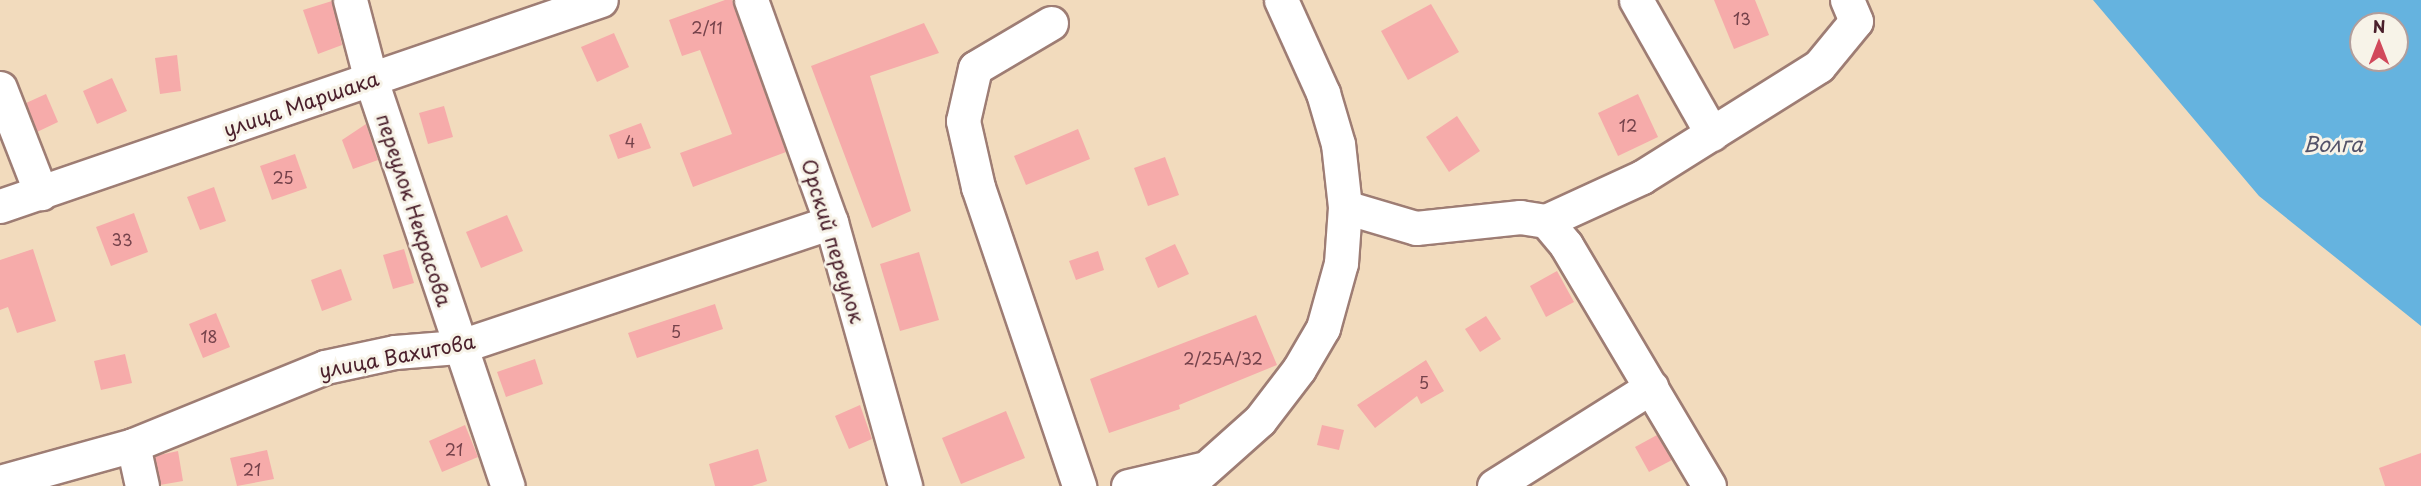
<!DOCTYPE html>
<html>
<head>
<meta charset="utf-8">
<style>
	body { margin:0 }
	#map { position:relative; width:2421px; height:486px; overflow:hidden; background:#f2dbbd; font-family:"Playpen Sans",sans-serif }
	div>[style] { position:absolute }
	.water>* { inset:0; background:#65b3df }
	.building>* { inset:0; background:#f6abaa }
	.roads { filter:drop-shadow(2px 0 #9e7d74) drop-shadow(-2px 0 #9e7d74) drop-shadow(0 2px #9e7d74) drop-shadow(0 -2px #9e7d74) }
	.minor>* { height:33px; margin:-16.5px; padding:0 16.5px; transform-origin:16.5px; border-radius:16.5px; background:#fff }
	span { translate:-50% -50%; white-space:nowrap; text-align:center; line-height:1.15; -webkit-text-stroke:6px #f7f3e8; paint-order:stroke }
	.number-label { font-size:16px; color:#75424b }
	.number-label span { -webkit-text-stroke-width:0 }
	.street-label { font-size:20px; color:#4a1f2b }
	.water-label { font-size:21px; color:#53536a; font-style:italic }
	.north { position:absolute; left:2349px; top:12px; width:60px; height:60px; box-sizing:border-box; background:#f7f3e8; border:2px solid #b29e9c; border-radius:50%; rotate:0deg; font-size:16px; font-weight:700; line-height:24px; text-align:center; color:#4a1f2b }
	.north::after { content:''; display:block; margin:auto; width:21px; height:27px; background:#d1495b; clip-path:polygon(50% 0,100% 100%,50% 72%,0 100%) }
</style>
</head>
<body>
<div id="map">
	<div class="water">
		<i style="clip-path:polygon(evenodd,2093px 0,2421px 0,2421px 326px,2259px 196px,2093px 0,2361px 24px,2397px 24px,2397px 60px,2361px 60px,2361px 24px)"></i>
	</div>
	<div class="building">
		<i style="clip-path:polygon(725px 0,732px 0,786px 152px,693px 187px,680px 153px,732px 134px,700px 50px,682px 56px,669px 20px)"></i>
		<i style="clip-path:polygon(1714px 0,1755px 0,1769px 35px,1734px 49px)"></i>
		<i style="clip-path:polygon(332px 1px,342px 45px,318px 54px,303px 10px)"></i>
		<i style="clip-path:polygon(1431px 4px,1459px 52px,1408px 80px,1381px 31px)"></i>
		<i style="clip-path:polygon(924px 23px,939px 53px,870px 76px,911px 211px,872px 228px,811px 66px)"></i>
		<i style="clip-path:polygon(614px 33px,629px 67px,597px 82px,581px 47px)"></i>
		<i style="clip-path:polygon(177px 55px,181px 91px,160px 94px,155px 58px)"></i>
		<i style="clip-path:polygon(112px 78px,127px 111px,97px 124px,83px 91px)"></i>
		<i style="clip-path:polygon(46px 94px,58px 122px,37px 132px,26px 103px)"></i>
		<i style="clip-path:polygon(1638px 94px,1658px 137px,1618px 156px,1598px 113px)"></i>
		<i style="clip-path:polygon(444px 106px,453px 137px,428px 144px,419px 113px)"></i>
		<i style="clip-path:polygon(1457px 116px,1480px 151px,1449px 172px,1426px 137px)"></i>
		<i style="clip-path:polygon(641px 123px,651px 148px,618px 159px,609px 135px)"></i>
		<i style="clip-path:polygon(366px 124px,378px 160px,353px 169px,342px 140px)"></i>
		<i style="clip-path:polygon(1078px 129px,1090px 159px,1026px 185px,1014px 156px)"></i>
		<i style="clip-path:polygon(295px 154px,307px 188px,272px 200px,260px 166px)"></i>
		<i style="clip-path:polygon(1165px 157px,1179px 195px,1148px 206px,1134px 168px)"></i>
		<i style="clip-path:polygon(214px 187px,226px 221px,200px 230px,187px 197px)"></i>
		<i style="clip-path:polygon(134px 213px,148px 252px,111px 266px,96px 227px)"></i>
		<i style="clip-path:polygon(507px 215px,523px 251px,481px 268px,466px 232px)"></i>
		<i style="clip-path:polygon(1175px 244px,1189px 274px,1158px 288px,1145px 258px)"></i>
		<i style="clip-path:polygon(33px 249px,56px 321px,17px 333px,8px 307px,0 310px,0 260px)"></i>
		<i style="clip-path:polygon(404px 249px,414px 283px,393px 289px,383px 255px)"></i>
		<i style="clip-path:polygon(1098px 251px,1104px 270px,1076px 280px,1069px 261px)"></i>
		<i style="clip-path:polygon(919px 252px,939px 320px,900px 331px,880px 264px)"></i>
		<i style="clip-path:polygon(341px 269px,352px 300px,322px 311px,311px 280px)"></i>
		<i style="clip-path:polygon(1557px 271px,1574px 302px,1546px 317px,1530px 286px)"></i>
		<i style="clip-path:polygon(715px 304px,723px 329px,637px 358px,628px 333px)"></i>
		<i style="clip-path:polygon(216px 313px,230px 347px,203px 358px,189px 324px)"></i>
		<i style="clip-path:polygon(1256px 315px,1277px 365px,1179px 405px,1180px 409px,1109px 433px,1090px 379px)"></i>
		<i style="clip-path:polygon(1486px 316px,1501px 339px,1480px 352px,1465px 329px)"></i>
		<i style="clip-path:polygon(125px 354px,132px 383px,101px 390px,94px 361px)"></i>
		<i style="clip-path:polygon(535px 359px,543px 384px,506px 397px,497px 372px)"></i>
		<i style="clip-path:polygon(1426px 360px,1444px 391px,1421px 404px,1417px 396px,1375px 428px,1357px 405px)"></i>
		<i style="clip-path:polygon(860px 405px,872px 439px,849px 449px,835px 416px)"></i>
		<i style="clip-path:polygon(1006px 411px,1025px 458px,961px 484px,942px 438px)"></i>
		<i style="clip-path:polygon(465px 425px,478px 457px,442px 472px,429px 441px)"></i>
		<i style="clip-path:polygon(1322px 425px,1344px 430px,1339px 450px,1317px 445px)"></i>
		<i style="clip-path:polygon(1657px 435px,1672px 460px,1649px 472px,1635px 447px)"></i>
		<i style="clip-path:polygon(758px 449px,767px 481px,752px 486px,715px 486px,709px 464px)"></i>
		<i style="clip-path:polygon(267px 450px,274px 479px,237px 486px,230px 458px)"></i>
		<i style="clip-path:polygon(178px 451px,183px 481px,160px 485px,155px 456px)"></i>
		<i style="clip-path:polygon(2421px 453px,2421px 486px,2385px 486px,2379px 468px)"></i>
	</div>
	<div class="roads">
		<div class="minor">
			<i style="left:350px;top:0;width:83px;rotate:75.3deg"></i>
			<i style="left:371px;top:80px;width:428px;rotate:71.4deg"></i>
			<i style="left:751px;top:0;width:236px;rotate:70.2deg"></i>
			<i style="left:831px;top:222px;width:274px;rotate:74.3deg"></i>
			<i style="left:1636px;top:0;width:154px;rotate:60.4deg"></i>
			<i style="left:1051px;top:23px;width:88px;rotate:149.4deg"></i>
			<i style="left:975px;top:68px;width:54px;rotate:102.8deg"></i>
			<i style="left:963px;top:121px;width:68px;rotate:77.2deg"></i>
			<i style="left:978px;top:187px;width:316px;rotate:71.3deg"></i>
			<i style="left:0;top:88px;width:113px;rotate:68.7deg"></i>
			<i style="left:0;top:206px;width:635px;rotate:-18.92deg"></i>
			<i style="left:1345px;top:207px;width:74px;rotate:16.5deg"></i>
			<i style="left:1416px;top:228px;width:105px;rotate:-6deg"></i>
			<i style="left:1520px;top:217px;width:26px;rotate:9deg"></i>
			<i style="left:1546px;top:221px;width:31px;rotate:50deg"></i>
			<i style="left:1566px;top:245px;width:280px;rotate:59.3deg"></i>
			<i style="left:1546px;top:221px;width:106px;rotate:-24.6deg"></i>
			<i style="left:1642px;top:177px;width:209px;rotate:-32.1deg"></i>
			<i style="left:1819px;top:66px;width:58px;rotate:-50.6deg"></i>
			<i style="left:1856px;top:21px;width:23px;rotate:-113deg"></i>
			<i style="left:133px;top:445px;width:42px;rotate:77.6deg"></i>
			<i style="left:0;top:482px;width:138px;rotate:-15.5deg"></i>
			<i style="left:133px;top:445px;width:207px;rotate:-22.1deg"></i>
			<i style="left:325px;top:367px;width:72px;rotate:-12.1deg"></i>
			<i style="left:395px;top:352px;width:63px;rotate:-4.5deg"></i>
			<i style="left:458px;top:347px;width:393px;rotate:-18.5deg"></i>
			<i style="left:1128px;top:486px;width:75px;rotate:-13.1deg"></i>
			<i style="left:1186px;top:486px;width:99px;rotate:-41.7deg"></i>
			<i style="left:1260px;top:420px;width:64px;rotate:-52.6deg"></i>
			<i style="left:1299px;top:369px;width:48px;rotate:-59.7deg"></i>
			<i style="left:1323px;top:328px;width:67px;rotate:-74.5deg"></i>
			<i style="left:1341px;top:263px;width:56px;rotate:-85.9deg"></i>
			<i style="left:1345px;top:207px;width:63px;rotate:-96.3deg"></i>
			<i style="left:1338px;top:144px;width:53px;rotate:-106.4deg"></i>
			<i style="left:1323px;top:93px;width:102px;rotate:-114.3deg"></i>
			<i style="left:1494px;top:486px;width:186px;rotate:-32.2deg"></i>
		</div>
	</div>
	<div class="number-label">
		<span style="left:1742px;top:18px">13</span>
		<span style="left:707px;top:27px">2/11</span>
		<span style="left:1628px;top:125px">12</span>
		<span style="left:630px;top:141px">4</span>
		<span style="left:283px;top:177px">25</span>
		<span style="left:122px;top:239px">33</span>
		<span style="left:676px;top:331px">5</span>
		<span style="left:209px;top:336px">18</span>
		<span style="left:1223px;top:358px">2/25А/32</span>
		<span style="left:1424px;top:382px">5</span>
		<span style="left:454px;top:449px">21</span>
		<span style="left:252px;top:469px">21</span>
	</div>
	<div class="street-label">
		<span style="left:301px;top:104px;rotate:-19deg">улица Маршака</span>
		<span style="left:414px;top:210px;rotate:72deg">переулок Некрасова</span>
		<span style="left:833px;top:241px;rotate:73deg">Орский переулок</span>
		<span style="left:397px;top:356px;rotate:-11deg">улица Вахитова</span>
	</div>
	<div class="water-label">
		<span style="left:2333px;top:143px">Волга</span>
	</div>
	<div class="north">N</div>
</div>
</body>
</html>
